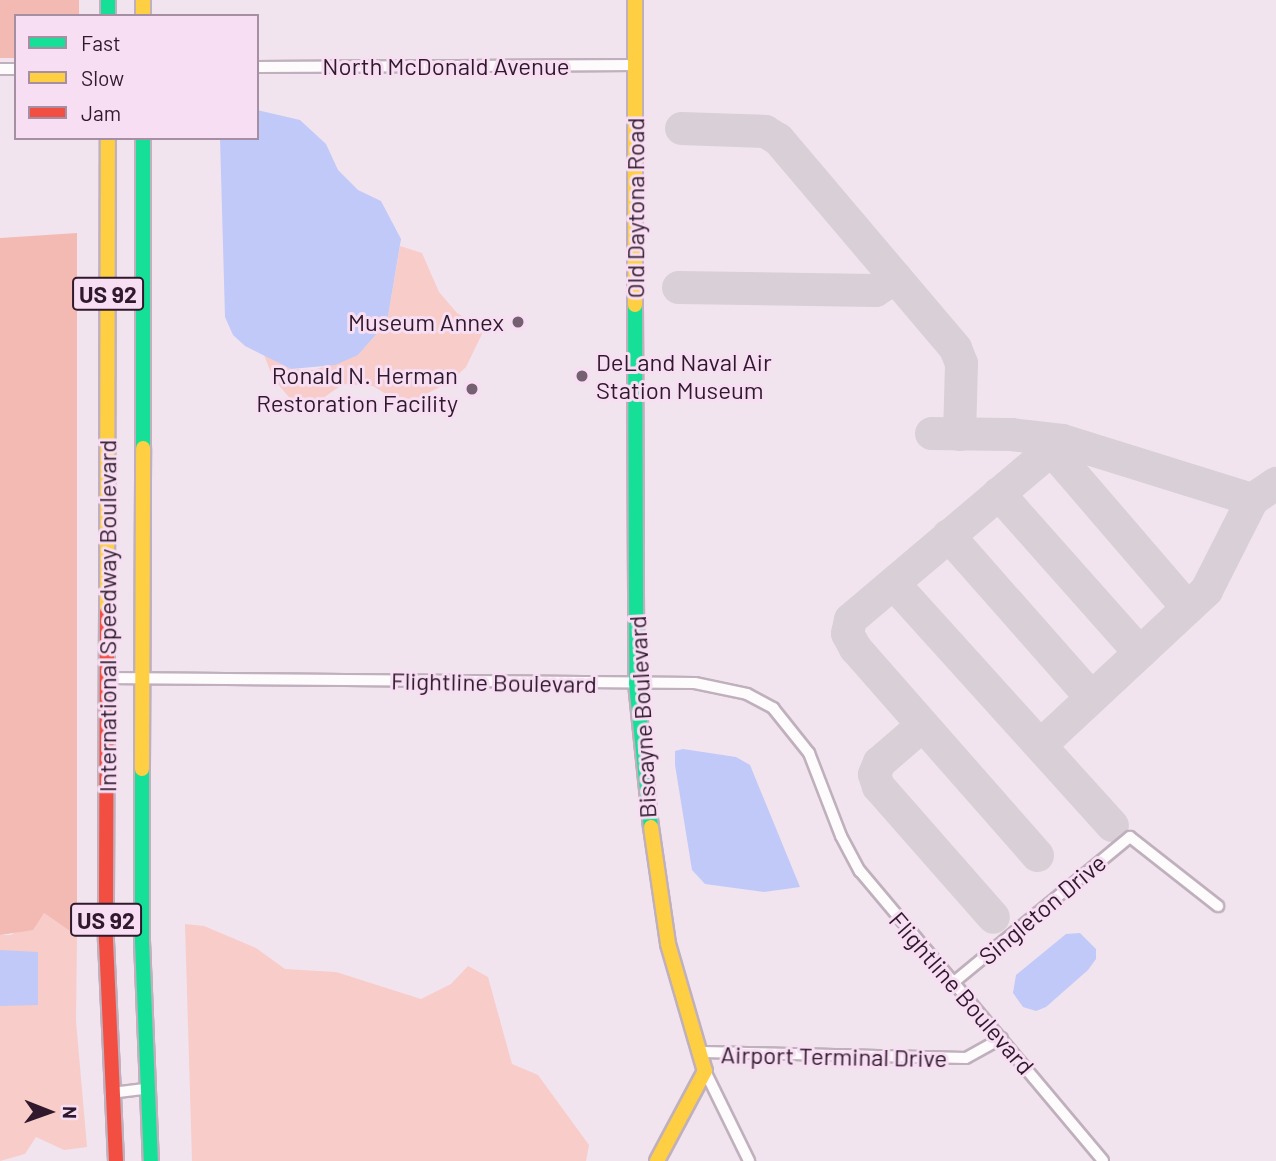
<!DOCTYPE html>
<html>
<head>
<meta charset="utf-8">
<style>
	body { margin:0 }
	#map { position:relative; width:1276px; height:1161px; overflow:hidden; background:#f1e4ee; font-family:Barlow,sans-serif }
	div>[style] { position:absolute }
	.green>* { inset:0; background:#f8ccc9 }
	.forest>* { inset:0; background:#f3bab3 }
	.water>* { inset:0; background:#c1c9f8 }
	.taxiway>* { height:33px; margin:-16.5px; padding:0 16.5px; transform-origin:16.5px; border-radius:16.5px; background:#d8d0d6 }
	.roads { filter:drop-shadow(2px 0 #c0b0bd) drop-shadow(-2px 0 #c0b0bd) drop-shadow(0 2px #c0b0bd) drop-shadow(0 -2px #c0b0bd) }
	.street>* { height:10px; margin:-5px; padding:0 5px; transform-origin:5px; border-radius:5px; background:#fdfbfc }
	.fast>* { height:14px; margin:-7px; padding:0 7px; transform-origin:7px; border-radius:7px; background:#16e098 }
	.slow>* { height:14px; margin:-7px; padding:0 7px; transform-origin:7px; border-radius:7px; background:#ffcf43 }
	.jam>* { height:14px; margin:-7px; padding:0 7px; transform-origin:7px; border-radius:7px; background:#f24e42 }
	.dots>* { width:19px; height:19px; translate:-50% -50%; box-sizing:border-box; border:4px solid #f7def2; border-radius:50% }
	span { translate:-50% -50%; white-space:nowrap; text-align:center; line-height:1.15; -webkit-text-stroke:6px #f7def2; paint-order:stroke }
	.shield-label span { padding:2px 5px; background:#f7def2; border:2px solid; border-radius:5px; -webkit-text-stroke-width:0 }
	.shield-label { font-size:23px; color:#30192c; font-weight:700 }
	.street-label { font-size:24px; color:#30192c }
	.poi-label { font-size:24px; color:#30192c }
	.right { translate:-100% -50%; text-align:right }
	.left { translate:0 -50%; text-align:left }
	.legend { position:absolute; left:14px; top:14px; width:245px; height:126px; box-sizing:border-box; background:#f7def2; border:2px solid #a78fa3; margin:0; padding:9px 12px; list-style:none; font-size:21px; color:#30192c }
	.legend li { display:flex; align-items:center; gap:14px; height:35px }
	.legend b { width:35px; border:2px solid #a78fa3 }
	.north { position:absolute; left:14px; top:1077px; width:70px; height:70px; -webkit-text-stroke:5px #f7def2; paint-order:stroke; rotate:91deg; font-size:19px; font-weight:700; line-height:28px; text-align:center; color:#30192c }
	.north::after { content:''; display:block; margin:auto; width:24px; height:32px; background:#30192c; clip-path:polygon(50% 0,100% 100%,50% 72%,0 100%) }
</style>
</head>
<body>
<div id="map">
	<div class="green">
		<i style="clip-path:polygon(400px 246px,422px 253px,439px 292px,457px 313px,479px 326px,482px 334px,466px 367px,450px 382px,414px 400px,386px 394px,373px 386px,343px 384px,302px 413px,273px 378px,264px 355px,291px 369px,314px 370px,358px 355px,387px 322px)"></i>
		<i style="clip-path:polygon(44px 913px,77px 936px,76px 1021px,87px 1147px,64px 1150px,36px 1137px,25px 1154px,0 1161px,0 935px,11px 935px)"></i>
		<i style="clip-path:polygon(185px 924px,204px 926px,256px 948px,285px 969px,336px 972px,421px 999px,451px 984px,468px 966px,488px 977px,512px 1064px,538px 1075px,589px 1145px,586px 1161px,192px 1161px)"></i>
	</div>
	<div class="forest">
		<i style="clip-path:polygon(0 0,79px 0,79px 16px,16px 16px,16px 58px,0 58px)"></i>
		<i style="clip-path:polygon(77px 233px,77px 936px,44px 913px,33px 930px,0 935px,0 238px)"></i>
	</div>
	<div class="water">
		<i style="clip-path:polygon(257px 110px,300px 120px,326px 144px,338px 170px,358px 190px,381px 201px,401px 239px,387px 322px,358px 355px,335px 365px,291px 369px,245px 346px,233px 335px,225px 317px,220px 138px,257px 138px)"></i>
		<i style="clip-path:polygon(683px 749px,736px 757px,750px 765px,800px 887px,764px 892px,705px 884px,692px 870px,675px 765px,675px 751px)"></i>
		<i style="clip-path:polygon(1080px 933px,1096px 949px,1096px 959px,1088px 970px,1046px 1007px,1036px 1011px,1023px 1007px,1013px 993px,1016px 975px,1066px 934px)"></i>
		<i style="clip-path:polygon(0 950px,38px 952px,38px 1005px,0 1006px)"></i>
	</div>
	<div class="taxiway">
		<i style="left:681px;top:128px;width:84px;rotate:2deg"></i>
		<i style="left:765px;top:131px;width:15px;rotate:32deg"></i>
		<i style="left:778px;top:139px;width:274px;rotate:49.7deg"></i>
		<i style="left:955px;top:348px;width:16px;rotate:68deg"></i>
		<i style="left:961px;top:363px;width:71px;rotate:91.6deg"></i>
		<i style="left:678px;top:287px;width:197px;rotate:0.9deg"></i>
		<i style="left:875px;top:290px;width:24px;rotate:-33deg"></i>
		<i style="left:931px;top:433px;width:80px;rotate:0.7deg"></i>
		<i style="left:1011px;top:434px;width:51px;rotate:6.7deg"></i>
		<i style="left:1062px;top:440px;width:199px;rotate:17.3deg"></i>
		<i style="left:1252px;top:499px;width:29px;rotate:-34deg"></i>
		<i style="left:1051px;top:449px;width:208px;rotate:49.3deg"></i>
		<i style="left:998px;top:493px;width:213px;rotate:48.4deg"></i>
		<i style="left:948px;top:535px;width:216px;rotate:48.6deg"></i>
		<i style="left:894px;top:584px;width:325px;rotate:47.9deg"></i>
		<i style="left:922px;top:725px;width:57px;rotate:139.3deg"></i>
		<i style="left:879px;top:762px;width:13px;rotate:113deg"></i>
		<i style="left:874px;top:774px;width:13px;rotate:72deg"></i>
		<i style="left:878px;top:786px;width:174px;rotate:48.7deg"></i>
		<i style="left:1041px;top:744px;width:226px;rotate:-43deg"></i>
		<i style="left:1206px;top:590px;width:102px;rotate:-63.2deg"></i>
		<i style="left:1037px;top:855px;width:276px;rotate:-131.3deg"></i>
		<i style="left:855px;top:648px;width:17px;rotate:-118deg"></i>
		<i style="left:847px;top:633px;width:14px;rotate:-78deg"></i>
		<i style="left:850px;top:619px;width:277px;rotate:-40.2deg"></i>
	</div>
	<div class="roads">
		<div class="street">
			<i style="left:257px;top:67px;width:377px;rotate:-0.3deg"></i>
			<i style="left:0;top:69px;width:16px"></i>
			<i style="left:107px;top:678px;width:588px;rotate:0.49deg"></i>
			<i style="left:695px;top:683px;width:53px;rotate:11.9deg"></i>
			<i style="left:747px;top:694px;width:30px;rotate:28deg"></i>
			<i style="left:773px;top:708px;width:58px;rotate:51.3deg"></i>
			<i style="left:809px;top:753px;width:89px;rotate:68.9deg"></i>
			<i style="left:841px;top:836px;width:40px;rotate:62deg"></i>
			<i style="left:860px;top:871px;width:378px;rotate:50deg"></i>
			<i style="left:954px;top:982px;width:228px;rotate:-39.5deg"></i>
			<i style="left:1130px;top:837px;width:112px;rotate:38.1deg"></i>
			<i style="left:703px;top:1052px;width:263px;rotate:1.3deg"></i>
			<i style="left:966px;top:1058px;width:41px;rotate:-29.1deg"></i>
			<i style="left:705px;top:1071px;width:100px;rotate:63.9deg"></i>
			<i style="left:111px;top:1093px;width:35px;rotate:-7deg"></i>
		</div>
		<div class="fast">
			<i style="left:108px;top:0;width:16px;rotate:90deg"></i>
			<i style="left:635px;top:305px;width:378px;rotate:89.8deg"></i>
			<i style="left:636px;top:683px;width:145px;rotate:84.1deg"></i>
			<i style="left:143px;top:448px;width:310px;rotate:-90deg"></i>
			<i style="left:142px;top:769px;width:172px;rotate:90deg"></i>
			<i style="left:142px;top:941px;width:220px;rotate:87.7deg"></i>
		</div>
		<div class="slow">
			<i style="left:143px;top:0;width:16px;rotate:90deg"></i>
			<i style="left:635px;top:0;width:305px;rotate:90deg"></i>
			<i style="left:107px;top:612px;width:474px;rotate:-89.9deg"></i>
			<i style="left:142px;top:769px;width:321px;rotate:-89.8deg"></i>
			<i style="left:651px;top:827px;width:118px;rotate:81.7deg"></i>
			<i style="left:668px;top:944px;width:132px;rotate:73.8deg"></i>
			<i style="left:705px;top:1071px;width:102px;rotate:118.1deg"></i>
		</div>
		<div class="jam">
			<i style="left:107px;top:612px;width:329px;rotate:90.2deg"></i>
			<i style="left:106px;top:941px;width:220px;rotate:87.4deg"></i>
		</div>
	</div>
	<div class="dots">
		<i style="left:518px;top:322px;background:#746070"></i>
		<i style="left:582px;top:376px;background:#746070"></i>
		<i style="left:472px;top:389px;background:#746070"></i>
	</div>
	<div class="shield-label">
		<span style="left:108px;top:294px">US 92</span>
		<span style="left:106px;top:920px">US 92</span>
	</div>
	<div class="street-label">
		<span style="left:446px;top:66px">North McDonald Avenue</span>
		<span style="left:635px;top:208px;rotate:-90deg">Old Daytona Road</span>
		<span style="left:107px;top:616px;rotate:-90deg">International Speedway Boulevard</span>
		<span style="left:494px;top:682px;rotate:1deg">Flightline Boulevard</span>
		<span style="left:642px;top:717px;rotate:-93deg">Biscayne Boulevard</span>
		<span style="left:1042px;top:909px;rotate:-40deg">Singleton Drive</span>
		<span style="left:962px;top:993px;rotate:49deg">Flightline Boulevard</span>
		<span style="left:834px;top:1056px;rotate:1deg">Airport Terminal Drive</span>
	</div>
	<div class="poi-label">
		<span class="right" style="left:504px;top:322px">Museum Annex</span>
		<span class="left" style="left:596px;top:376px">DeLand Naval Air<br>Station Museum</span>
		<span class="right" style="left:458px;top:389px">Ronald N. Herman<br>Restoration Facility</span>
	</div>
	<ul class="legend">
	<li><b style="height:9px;background:#16e098"></b>Fast</li>
	<li><b style="height:9px;background:#ffcf43"></b>Slow</li>
	<li><b style="height:9px;background:#f24e42"></b>Jam</li>
	</ul>
	<div class="north">N</div>
</div>
</body>
</html>
